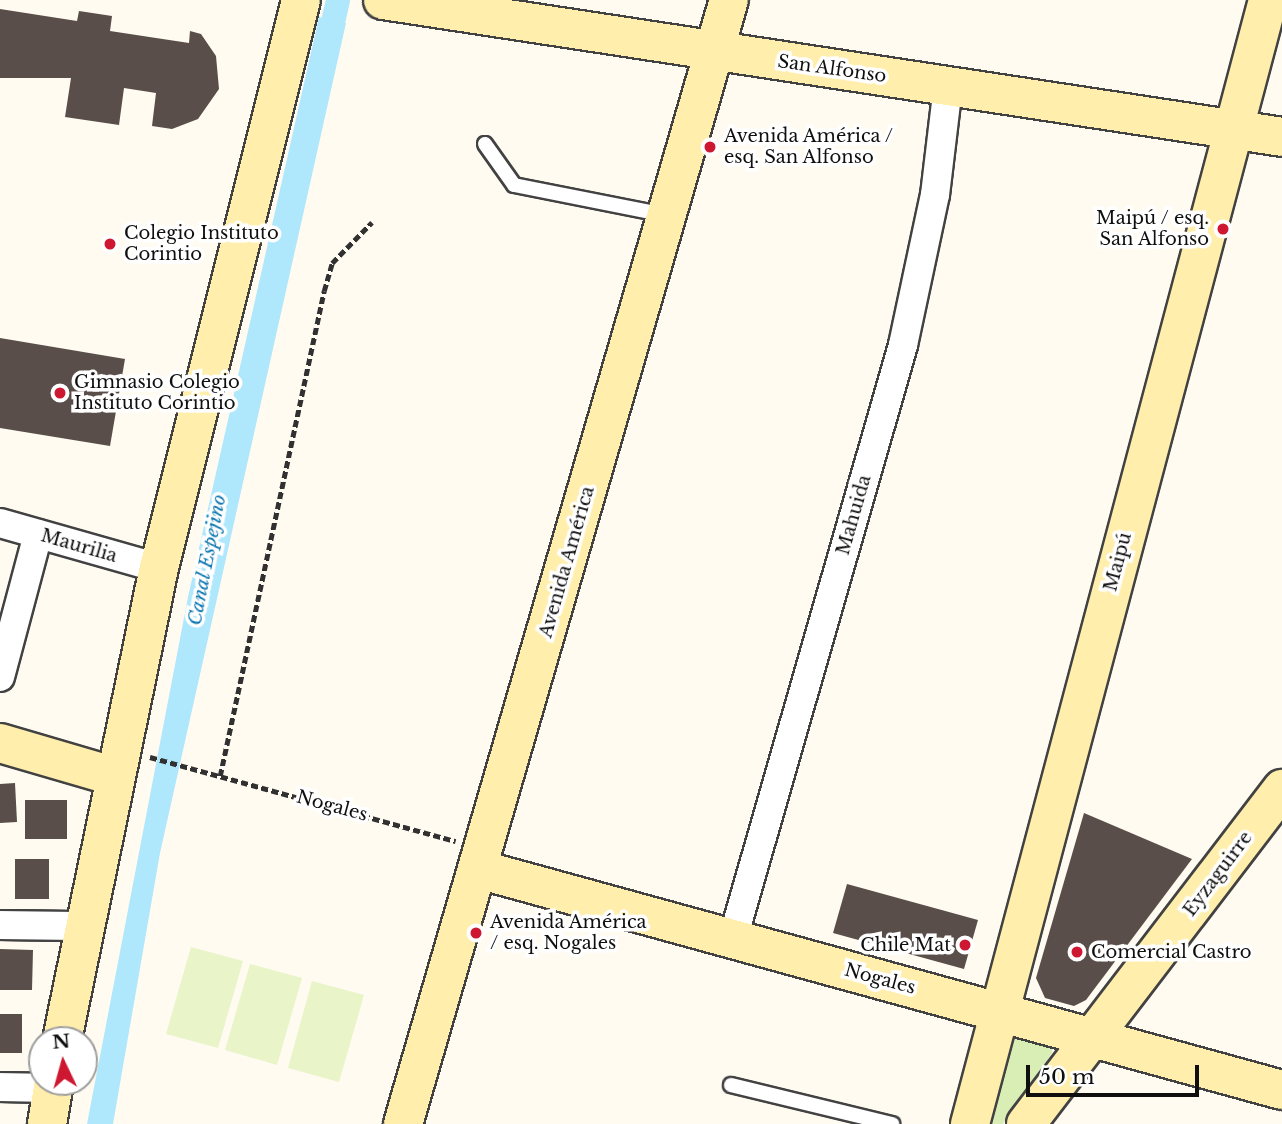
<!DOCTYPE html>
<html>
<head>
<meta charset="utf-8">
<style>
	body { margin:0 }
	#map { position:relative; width:1282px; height:1124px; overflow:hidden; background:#fffbf1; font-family:"Libre Baskerville",serif }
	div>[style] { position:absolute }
	.green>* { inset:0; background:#d8eeb5 }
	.pitch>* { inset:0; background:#e9f4c8 }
	.water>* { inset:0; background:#afe7fc }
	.canal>* { height:24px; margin:-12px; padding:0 12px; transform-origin:12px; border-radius:12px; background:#afe7fc }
	.building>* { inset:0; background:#594e4a }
	.path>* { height:4.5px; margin-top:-2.25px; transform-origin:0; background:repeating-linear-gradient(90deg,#313131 0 7px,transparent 0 10.5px) }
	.roads { filter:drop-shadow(2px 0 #424242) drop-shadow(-2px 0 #424242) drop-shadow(0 2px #424242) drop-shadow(0 -2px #424242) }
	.lane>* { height:14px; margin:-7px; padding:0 7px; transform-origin:7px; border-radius:7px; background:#fff }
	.street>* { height:28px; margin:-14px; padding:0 14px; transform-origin:14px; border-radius:14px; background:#fff }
	.secondary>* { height:38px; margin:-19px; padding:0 19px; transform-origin:19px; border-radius:19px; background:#ffeeac }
	.dots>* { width:19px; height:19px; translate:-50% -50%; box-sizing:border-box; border:4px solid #fff; border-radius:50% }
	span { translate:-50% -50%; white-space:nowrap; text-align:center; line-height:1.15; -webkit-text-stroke:7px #fff; paint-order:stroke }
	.street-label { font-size:18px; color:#0f0f0f }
	.poi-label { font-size:18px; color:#0f0f0f }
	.left { translate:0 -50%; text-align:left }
	.right { translate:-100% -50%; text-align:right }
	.water-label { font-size:19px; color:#0a76af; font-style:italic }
	.north { position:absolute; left:28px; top:1026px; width:70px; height:70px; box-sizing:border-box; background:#fff; border:2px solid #9f9f9f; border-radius:50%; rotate:355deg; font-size:19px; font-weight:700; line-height:28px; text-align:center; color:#0f0f0f }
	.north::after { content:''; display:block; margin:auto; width:24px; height:32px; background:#ce1731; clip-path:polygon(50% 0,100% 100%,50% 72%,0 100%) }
	.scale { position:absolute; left:1026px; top:1065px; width:173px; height:32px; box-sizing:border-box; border:4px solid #0f0f0f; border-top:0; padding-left:9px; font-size:21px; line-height:24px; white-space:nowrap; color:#0f0f0f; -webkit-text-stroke:5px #fff; paint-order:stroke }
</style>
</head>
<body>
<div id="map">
	<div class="green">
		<i style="clip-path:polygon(1005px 1031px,1053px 1044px,1052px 1053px,1003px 1124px,977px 1124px)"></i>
	</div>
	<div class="pitch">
		<i style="clip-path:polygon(191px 947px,243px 961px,218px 1048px,166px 1034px)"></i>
		<i style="clip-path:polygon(250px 964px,302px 978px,277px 1065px,225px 1050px)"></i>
		<i style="clip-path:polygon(312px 981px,364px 995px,339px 1082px,288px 1068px)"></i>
	</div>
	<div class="water">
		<i style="clip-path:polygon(319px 17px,346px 23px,160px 853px,113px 1124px,87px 1124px,188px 597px)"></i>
	</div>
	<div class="canal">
		<i style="left:326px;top:53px;width:54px;rotate:-77.2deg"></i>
	</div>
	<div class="building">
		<i style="clip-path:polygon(0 9px,77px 21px,79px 11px,112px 16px,110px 31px,189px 43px,190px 31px,201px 34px,216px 56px,219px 89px,198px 119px,172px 129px,152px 126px,156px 93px,124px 88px,119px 125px,65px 117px,71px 78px,0 78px)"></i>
		<i style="clip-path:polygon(0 338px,125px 359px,110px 446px,0 428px)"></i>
		<i style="clip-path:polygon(15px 783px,17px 822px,0 823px,0 784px)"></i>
		<i style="clip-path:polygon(25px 800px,67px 800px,67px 839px,25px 839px)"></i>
		<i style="clip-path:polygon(1084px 813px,1192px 859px,1086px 1000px,1074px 1006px,1045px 998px,1036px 978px)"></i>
		<i style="clip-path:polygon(15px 859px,49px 859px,49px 899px,15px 899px)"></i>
		<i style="clip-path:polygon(847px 884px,978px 920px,964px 969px,833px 933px)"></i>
		<i style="clip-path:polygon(0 949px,33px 950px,32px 990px,0 990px)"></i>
		<i style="clip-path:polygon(0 1014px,22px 1014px,22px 1053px,0 1053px)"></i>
	</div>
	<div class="path">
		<i style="left:150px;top:757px;width:317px;rotate:15.4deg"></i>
		<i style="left:220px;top:776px;width:496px;rotate:-77.9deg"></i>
		<i style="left:324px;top:291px;width:29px;rotate:-74deg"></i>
		<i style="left:332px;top:263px;width:57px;rotate:-45.7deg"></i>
	</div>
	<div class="roads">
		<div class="lane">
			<i style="left:485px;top:144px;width:50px;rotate:54.7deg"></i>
			<i style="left:514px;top:185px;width:155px;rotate:11.2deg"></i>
			<i style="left:731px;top:1085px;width:166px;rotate:13.6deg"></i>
		</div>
		<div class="street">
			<i style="left:0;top:523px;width:165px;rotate:15.8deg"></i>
			<i style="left:0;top:677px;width:148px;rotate:-75.1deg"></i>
			<i style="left:0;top:925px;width:83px;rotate:0.7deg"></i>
			<i style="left:733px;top:938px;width:617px;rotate:-74deg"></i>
			<i style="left:903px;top:345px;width:153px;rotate:-78deg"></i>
			<i style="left:935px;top:195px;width:110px;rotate:-83.2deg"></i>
			<i style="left:0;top:1087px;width:53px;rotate:1.1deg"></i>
		</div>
		<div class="secondary">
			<i style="left:383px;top:0;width:909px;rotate:8.66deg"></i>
			<i style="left:0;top:743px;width:118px;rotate:16.3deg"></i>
			<i style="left:478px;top:869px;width:834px;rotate:15.37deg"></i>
			<i style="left:62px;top:1040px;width:482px;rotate:-78.4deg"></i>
			<i style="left:159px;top:568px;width:585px;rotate:-75.96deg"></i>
			<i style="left:47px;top:1124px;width:43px;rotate:-80.5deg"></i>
			<i style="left:403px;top:1124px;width:1170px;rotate:-73.83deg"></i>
			<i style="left:970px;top:1124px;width:1163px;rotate:-75.15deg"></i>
			<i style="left:1026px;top:1124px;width:422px;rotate:-52.6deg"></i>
		</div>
	</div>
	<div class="dots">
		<i style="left:710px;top:147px;background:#ce1731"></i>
		<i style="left:1223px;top:229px;background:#ce1731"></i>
		<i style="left:110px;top:244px;background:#ce1731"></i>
		<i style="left:60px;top:393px;background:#ce1731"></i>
		<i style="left:476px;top:933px;background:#ce1731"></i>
		<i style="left:965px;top:945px;background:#ce1731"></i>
		<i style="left:1077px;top:952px;background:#ce1731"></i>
	</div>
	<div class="street-label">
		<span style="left:832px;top:69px;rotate:8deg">San Alfonso</span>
		<span style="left:854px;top:515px;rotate:-74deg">Mahuida</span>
		<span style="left:79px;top:546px;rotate:16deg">Maurilia</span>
		<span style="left:567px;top:562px;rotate:-74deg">Avenida América</span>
		<span style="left:1118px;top:562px;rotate:-75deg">Maipú</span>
		<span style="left:332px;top:806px;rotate:15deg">Nogales</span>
		<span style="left:1218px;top:874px;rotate:-53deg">Eyzaguirre</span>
		<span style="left:880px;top:979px;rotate:15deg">Nogales</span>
	</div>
	<div class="poi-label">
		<span class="left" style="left:724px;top:147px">Avenida América /<br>esq. San Alfonso</span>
		<span class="right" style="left:1209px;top:229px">Maipú / esq.<br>San Alfonso</span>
		<span class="left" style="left:124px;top:244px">Colegio Instituto<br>Corintio</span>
		<span class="left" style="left:74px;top:393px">Gimnasio Colegio<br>Instituto Corintio</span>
		<span class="left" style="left:490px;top:933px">Avenida América<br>/ esq. Nogales</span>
		<span class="right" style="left:951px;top:945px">Chile Mat</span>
		<span class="left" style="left:1091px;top:952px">Comercial Castro</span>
	</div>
	<div class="water-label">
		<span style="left:207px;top:560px;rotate:-79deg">Canal Espejino</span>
	</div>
	<div class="north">N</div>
	<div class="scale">50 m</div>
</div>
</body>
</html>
